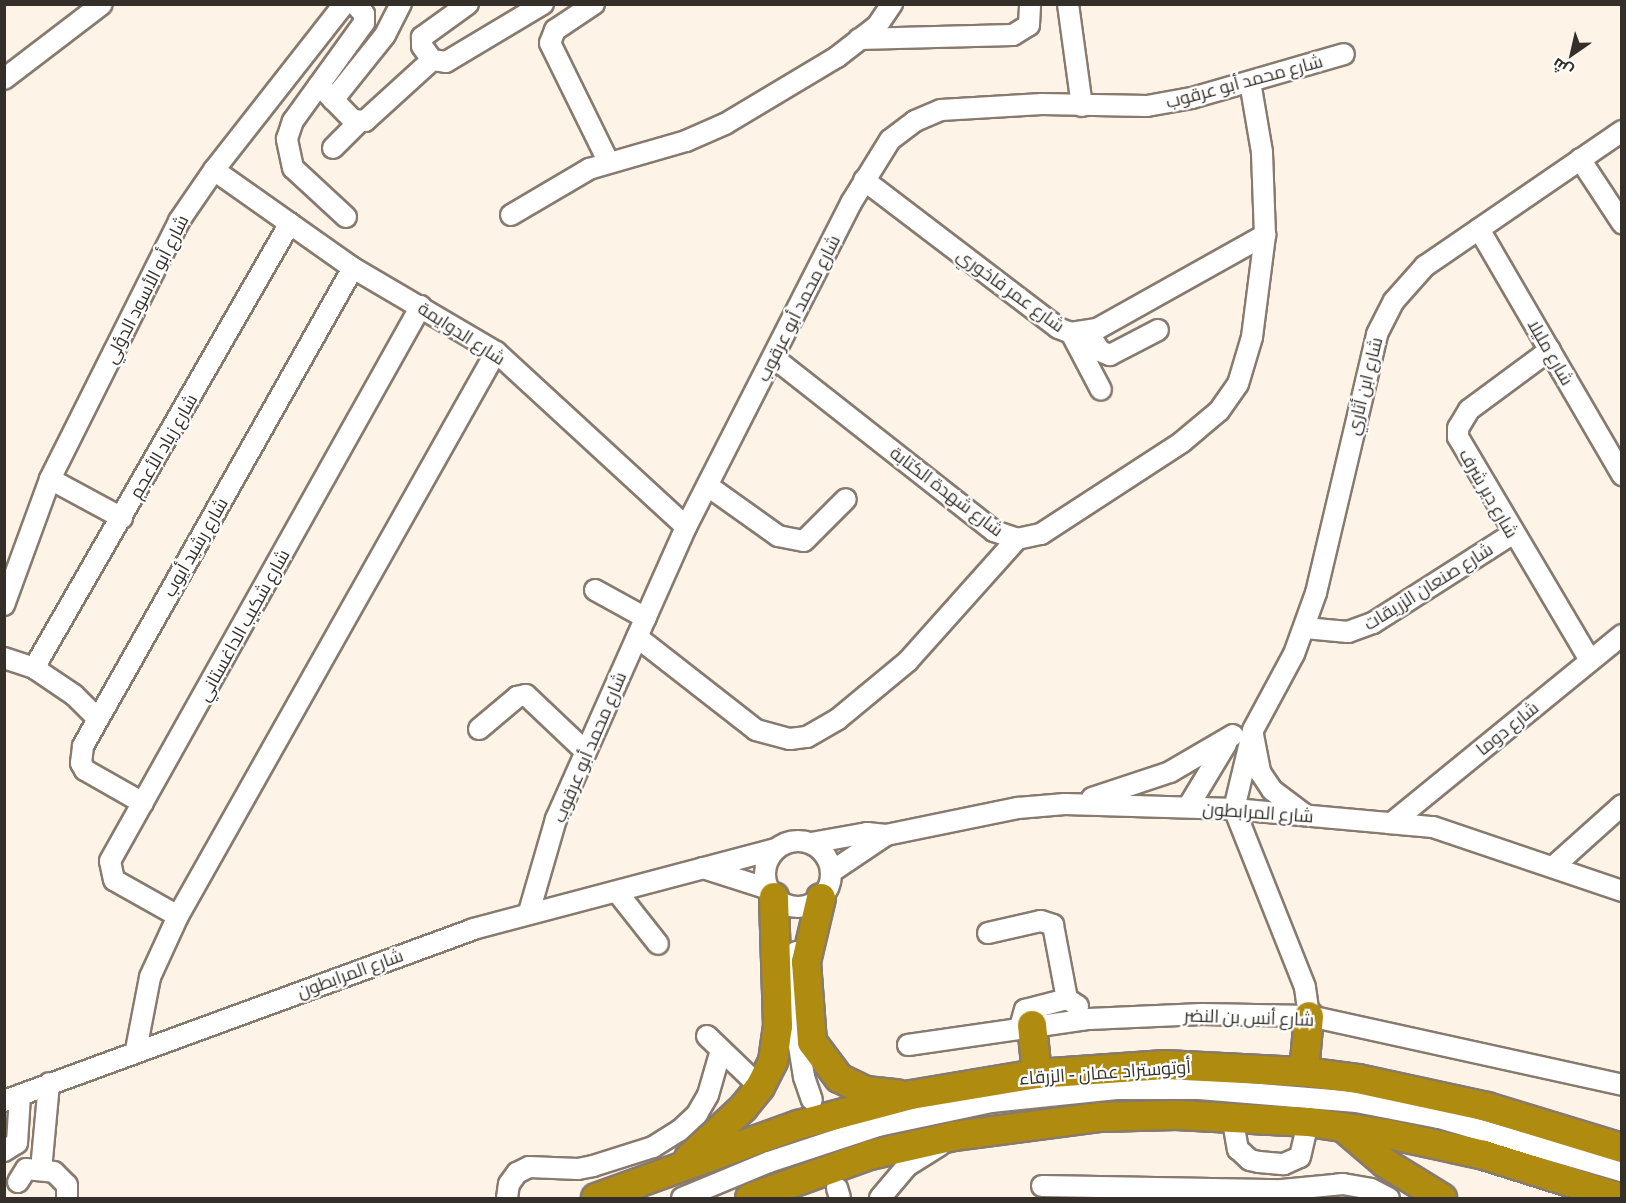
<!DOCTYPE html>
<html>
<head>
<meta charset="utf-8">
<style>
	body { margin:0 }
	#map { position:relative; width:1626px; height:1203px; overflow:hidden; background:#fef3e7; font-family:Literata,Cairo,serif }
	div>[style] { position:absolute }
	.roads { filter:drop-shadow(2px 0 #877a6e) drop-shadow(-2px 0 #877a6e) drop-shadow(0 2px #877a6e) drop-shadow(0 -2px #877a6e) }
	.minor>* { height:20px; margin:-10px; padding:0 10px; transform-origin:10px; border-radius:10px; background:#fff }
	.minor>.ring { margin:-10px; padding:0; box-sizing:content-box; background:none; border:20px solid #fff; border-radius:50% }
	.highway>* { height:28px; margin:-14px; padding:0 14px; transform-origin:14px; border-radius:14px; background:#af8b10 }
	span { translate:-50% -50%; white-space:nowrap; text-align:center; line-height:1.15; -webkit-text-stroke:4.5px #fff; paint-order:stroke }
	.street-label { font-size:18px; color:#342f29 }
	.frame { position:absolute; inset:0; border:6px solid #342f29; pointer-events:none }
	.north { position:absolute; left:1542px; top:24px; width:60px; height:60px; -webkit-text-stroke:4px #fff; paint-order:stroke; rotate:214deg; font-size:16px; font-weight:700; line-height:24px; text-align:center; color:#342f29 }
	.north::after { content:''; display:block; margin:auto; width:21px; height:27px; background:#342f29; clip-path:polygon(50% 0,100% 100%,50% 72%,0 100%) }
</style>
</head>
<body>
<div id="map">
	<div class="roads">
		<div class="minor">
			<i style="left:468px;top:4px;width:57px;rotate:144.3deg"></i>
			<i style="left:422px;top:37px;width:9px;rotate:90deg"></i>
			<i style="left:422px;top:46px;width:17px;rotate:54deg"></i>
			<i style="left:432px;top:60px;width:14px;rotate:8deg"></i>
			<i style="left:446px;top:62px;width:113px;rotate:-30.9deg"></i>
			<i style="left:594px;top:4px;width:47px;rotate:146.3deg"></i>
			<i style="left:555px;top:30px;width:14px;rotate:111deg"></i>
			<i style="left:550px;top:43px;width:131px;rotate:63.8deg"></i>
			<i style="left:1068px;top:4px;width:103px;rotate:82.2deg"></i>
			<i style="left:859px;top:39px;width:154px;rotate:-1.5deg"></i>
			<i style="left:1013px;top:35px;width:19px;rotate:-32deg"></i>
			<i style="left:1029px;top:25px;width:21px;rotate:-87deg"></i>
			<i style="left:4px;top:79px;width:123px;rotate:-37.4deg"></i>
			<i style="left:319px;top:85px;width:49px;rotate:45.8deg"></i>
			<i style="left:353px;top:120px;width:12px;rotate:5deg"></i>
			<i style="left:365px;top:121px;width:91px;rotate:-42.3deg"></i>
			<i style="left:333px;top:100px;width:83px;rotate:-51.3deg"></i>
			<i style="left:385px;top:35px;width:35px;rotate:-63deg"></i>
			<i style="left:333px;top:148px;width:37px;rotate:-45deg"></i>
			<i style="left:1580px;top:159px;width:77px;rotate:56.7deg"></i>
			<i style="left:214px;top:170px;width:170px;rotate:35.2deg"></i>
			<i style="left:353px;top:268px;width:166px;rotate:30.4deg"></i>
			<i style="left:496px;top:352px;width:258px;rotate:42.6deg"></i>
			<i style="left:864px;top:180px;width:244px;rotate:37.3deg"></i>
			<i style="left:1058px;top:328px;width:14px;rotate:21deg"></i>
			<i style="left:1071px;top:333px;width:26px;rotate:-9deg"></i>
			<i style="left:1097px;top:329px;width:193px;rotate:-29.2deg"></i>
			<i style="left:511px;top:215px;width:91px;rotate:-30.5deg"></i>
			<i style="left:589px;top:169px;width:101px;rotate:-16.1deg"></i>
			<i style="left:686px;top:141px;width:43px;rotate:-23.6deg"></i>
			<i style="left:725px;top:124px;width:131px;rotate:-30.9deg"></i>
			<i style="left:837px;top:57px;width:51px;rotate:-37.8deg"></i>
			<i style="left:877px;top:26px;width:27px;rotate:-56deg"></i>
			<i style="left:346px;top:217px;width:72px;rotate:-137.2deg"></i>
			<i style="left:293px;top:168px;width:30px;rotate:-102deg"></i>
			<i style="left:287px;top:139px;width:19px;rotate:-72deg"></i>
			<i style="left:293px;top:121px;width:121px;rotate:-54.1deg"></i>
			<i style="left:364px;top:23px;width:9px;rotate:-90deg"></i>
			<i style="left:364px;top:14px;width:13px;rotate:-132deg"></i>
			<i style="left:1479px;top:229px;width:285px;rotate:59.8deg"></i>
			<i style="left:1088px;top:332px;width:22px;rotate:58deg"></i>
			<i style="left:1100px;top:351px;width:11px;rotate:22deg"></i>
			<i style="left:1110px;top:355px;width:54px;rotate:-27.5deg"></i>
			<i style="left:1071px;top:333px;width:64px;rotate:62.2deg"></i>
			<i style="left:1550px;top:350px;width:101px;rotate:143.5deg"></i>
			<i style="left:1469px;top:410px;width:21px;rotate:121deg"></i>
			<i style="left:1458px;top:428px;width:9px;rotate:90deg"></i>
			<i style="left:1458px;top:437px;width:259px;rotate:59.4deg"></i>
			<i style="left:774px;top:358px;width:280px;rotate:38.2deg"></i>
			<i style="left:994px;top:531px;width:24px;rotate:19deg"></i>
			<i style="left:1017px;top:539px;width:25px;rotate:-12deg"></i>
			<i style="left:1041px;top:534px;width:168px;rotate:-33.1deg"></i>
			<i style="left:1182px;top:442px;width:48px;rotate:-40deg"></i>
			<i style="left:1219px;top:411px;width:33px;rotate:-55deg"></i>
			<i style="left:1238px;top:384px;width:49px;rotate:-73.4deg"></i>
			<i style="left:1252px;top:337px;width:103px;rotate:-82.7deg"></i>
			<i style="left:1265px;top:235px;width:83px;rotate:-92.1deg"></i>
			<i style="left:1262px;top:152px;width:71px;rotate:-99.7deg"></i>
			<i style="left:50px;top:479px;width:82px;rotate:28.4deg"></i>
			<i style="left:708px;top:486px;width:86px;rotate:35.5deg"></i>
			<i style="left:778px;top:536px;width:26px;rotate:11deg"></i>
			<i style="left:804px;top:541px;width:59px;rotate:-45deg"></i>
			<i style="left:595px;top:590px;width:58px;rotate:28.8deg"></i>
			<i style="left:4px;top:605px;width:134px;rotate:-69.9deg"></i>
			<i style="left:50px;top:479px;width:288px;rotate:-63.4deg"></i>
			<i style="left:179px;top:221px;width:62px;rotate:-55.5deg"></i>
			<i style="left:214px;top:170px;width:211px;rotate:-51.9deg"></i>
			<i style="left:1305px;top:628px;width:43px;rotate:5.3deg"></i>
			<i style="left:1348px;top:632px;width:27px;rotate:-20deg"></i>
			<i style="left:1373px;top:623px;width:165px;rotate:-32.6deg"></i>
			<i style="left:637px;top:637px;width:151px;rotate:38deg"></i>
			<i style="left:756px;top:730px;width:35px;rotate:15deg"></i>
			<i style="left:790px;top:739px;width:17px;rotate:-7deg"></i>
			<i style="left:807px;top:737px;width:36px;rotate:-30deg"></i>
			<i style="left:838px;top:719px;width:91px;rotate:-39.6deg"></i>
			<i style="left:908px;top:661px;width:164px;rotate:-48.2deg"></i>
			<i style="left:4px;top:658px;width:32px;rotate:18deg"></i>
			<i style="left:34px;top:668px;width:48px;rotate:34deg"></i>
			<i style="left:74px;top:695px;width:34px;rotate:45deg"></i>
			<i style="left:34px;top:668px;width:513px;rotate:-60.09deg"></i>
			<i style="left:479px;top:729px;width:50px;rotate:-40.1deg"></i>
			<i style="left:517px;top:697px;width:9px;rotate:-13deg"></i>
			<i style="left:526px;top:695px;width:81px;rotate:43.5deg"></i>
			<i style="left:1253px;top:735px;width:38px;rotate:79deg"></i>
			<i style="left:1260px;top:772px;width:22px;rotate:56deg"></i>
			<i style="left:1272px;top:790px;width:40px;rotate:37deg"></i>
			<i style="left:1092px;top:798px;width:82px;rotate:-18.4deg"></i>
			<i style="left:1170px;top:772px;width:73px;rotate:-30.4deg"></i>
			<i style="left:143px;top:803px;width:67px;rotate:-150.4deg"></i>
			<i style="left:85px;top:770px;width:8px;rotate:-120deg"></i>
			<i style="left:81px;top:763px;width:17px;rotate:-83deg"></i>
			<i style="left:83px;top:746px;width:549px;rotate:-60.54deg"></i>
			<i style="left:1188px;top:807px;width:74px;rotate:-58.9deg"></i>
			<i style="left:1393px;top:822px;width:296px;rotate:-39.2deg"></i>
			<i class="ring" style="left:765px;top:841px;width:46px;height:46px"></i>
			<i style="left:811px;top:843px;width:57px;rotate:-10.1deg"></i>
			<i style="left:867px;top:833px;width:19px;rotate:6deg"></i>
			<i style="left:886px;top:835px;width:135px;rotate:-11.6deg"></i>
			<i style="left:1018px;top:808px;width:47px;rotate:-4.9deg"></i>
			<i style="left:1065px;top:804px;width:169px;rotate:1.7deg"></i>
			<i style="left:1234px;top:809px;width:200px;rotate:5.2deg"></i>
			<i style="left:1433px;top:827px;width:200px;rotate:18.7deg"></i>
			<i style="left:1553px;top:867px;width:93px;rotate:-41.9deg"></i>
			<i style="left:703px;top:868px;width:69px;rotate:17.7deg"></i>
			<i style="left:831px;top:872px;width:66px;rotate:-33.9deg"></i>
			<i style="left:617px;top:892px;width:66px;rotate:51.7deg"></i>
			<i style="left:529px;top:912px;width:97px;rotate:-73.8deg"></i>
			<i style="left:556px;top:819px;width:320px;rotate:-66deg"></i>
			<i style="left:686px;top:527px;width:364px;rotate:-63deg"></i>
			<i style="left:851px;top:203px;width:74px;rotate:-58.2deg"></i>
			<i style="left:890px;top:140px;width:31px;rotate:-37deg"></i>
			<i style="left:915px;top:121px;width:28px;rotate:-23deg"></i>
			<i style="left:941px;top:110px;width:101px;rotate:-3.4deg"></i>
			<i style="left:1042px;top:104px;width:105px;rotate:1.1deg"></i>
			<i style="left:1147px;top:106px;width:46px;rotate:-10.1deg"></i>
			<i style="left:1192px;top:98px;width:158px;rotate:-16.1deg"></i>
			<i style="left:178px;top:916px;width:73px;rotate:-150.6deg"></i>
			<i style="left:114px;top:880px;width:19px;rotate:-102deg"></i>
			<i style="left:110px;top:861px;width:636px;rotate:-60.74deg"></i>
			<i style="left:988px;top:933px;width:54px;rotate:-12.8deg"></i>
			<i style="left:1041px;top:921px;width:13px;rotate:18deg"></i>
			<i style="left:1053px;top:925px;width:75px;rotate:79.3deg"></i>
			<i style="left:796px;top:952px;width:57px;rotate:93deg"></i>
			<i style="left:793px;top:1009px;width:69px;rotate:80.8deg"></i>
			<i style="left:804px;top:1077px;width:24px;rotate:71deg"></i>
			<i style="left:1309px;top:1016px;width:29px;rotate:-98deg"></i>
			<i style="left:1305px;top:987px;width:192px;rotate:-111.7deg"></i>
			<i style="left:1234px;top:809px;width:81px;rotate:-76.5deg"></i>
			<i style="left:1253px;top:730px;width:86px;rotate:-61.7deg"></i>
			<i style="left:1294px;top:654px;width:65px;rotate:-70.2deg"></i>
			<i style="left:1316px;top:593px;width:266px;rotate:-76.7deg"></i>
			<i style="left:1377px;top:334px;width:37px;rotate:-63deg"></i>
			<i style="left:1394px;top:301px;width:47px;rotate:-48.5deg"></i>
			<i style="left:1425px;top:266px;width:239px;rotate:-34.4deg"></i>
			<i style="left:1020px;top:1027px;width:18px;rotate:-74deg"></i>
			<i style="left:1025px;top:1010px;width:43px;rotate:-14.7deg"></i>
			<i style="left:1067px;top:999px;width:13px;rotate:32deg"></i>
			<i style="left:707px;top:1036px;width:74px;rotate:43.9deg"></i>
			<i style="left:908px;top:1045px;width:183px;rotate:-8.2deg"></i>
			<i style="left:1089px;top:1019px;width:113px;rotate:-2.5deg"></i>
			<i style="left:1202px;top:1014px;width:107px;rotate:1.1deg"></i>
			<i style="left:1309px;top:1016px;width:321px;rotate:12.4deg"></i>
			<i style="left:136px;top:1050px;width:74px;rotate:-79.1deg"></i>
			<i style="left:150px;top:977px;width:67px;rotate:-65.3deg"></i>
			<i style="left:178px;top:916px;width:647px;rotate:-60.58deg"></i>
			<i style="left:4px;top:1101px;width:500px;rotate:-20.1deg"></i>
			<i style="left:473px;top:929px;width:313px;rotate:-14.8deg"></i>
			<i style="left:1232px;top:1116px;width:34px;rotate:80deg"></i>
			<i style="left:1238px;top:1149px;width:16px;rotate:43deg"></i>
			<i style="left:1250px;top:1160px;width:9px;rotate:13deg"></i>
			<i style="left:1259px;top:1162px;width:25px;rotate:5deg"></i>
			<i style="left:1284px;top:1164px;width:17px;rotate:-24deg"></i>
			<i style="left:1300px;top:1157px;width:36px;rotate:-77deg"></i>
			<i style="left:4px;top:1151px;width:15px;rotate:-32deg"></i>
			<i style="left:17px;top:1143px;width:48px;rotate:-86.4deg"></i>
			<i style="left:41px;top:1170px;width:87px;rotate:-84.7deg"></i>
			<i style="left:18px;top:1182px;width:15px;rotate:-58deg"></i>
			<i style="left:26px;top:1169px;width:28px;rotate:6deg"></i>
			<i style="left:54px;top:1172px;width:18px;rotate:45deg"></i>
			<i style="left:67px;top:1185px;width:13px;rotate:90deg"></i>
			<i style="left:1042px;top:1186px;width:240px;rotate:1deg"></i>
			<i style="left:1282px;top:1190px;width:61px;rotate:-5.6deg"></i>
			<i style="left:1343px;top:1184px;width:28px;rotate:10deg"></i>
			<i style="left:1371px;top:1189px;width:20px;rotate:27deg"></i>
			<i style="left:837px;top:1188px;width:10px;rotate:73deg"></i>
			<i style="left:507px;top:1198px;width:14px;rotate:-82deg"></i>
			<i style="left:509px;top:1184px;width:14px;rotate:-54deg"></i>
			<i style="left:517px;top:1173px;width:13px;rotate:-27deg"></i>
			<i style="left:529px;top:1167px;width:49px;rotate:2.3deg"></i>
			<i style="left:578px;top:1169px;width:15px;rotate:-11deg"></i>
			<i style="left:593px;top:1166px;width:63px;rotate:-17.6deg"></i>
			<i style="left:653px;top:1147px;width:31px;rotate:-32deg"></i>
			<i style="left:679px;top:1131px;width:25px;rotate:-43deg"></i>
			<i style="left:697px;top:1114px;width:22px;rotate:-60deg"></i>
			<i style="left:708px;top:1095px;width:47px;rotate:-73.9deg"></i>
			<i style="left:682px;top:1198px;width:94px;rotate:-22.5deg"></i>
			<i style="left:769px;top:1162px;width:115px;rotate:-18.3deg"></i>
			<i style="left:878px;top:1126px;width:116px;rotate:-12deg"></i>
			<i style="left:991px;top:1102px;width:126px;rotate:-5.9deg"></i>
			<i style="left:1116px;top:1089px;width:83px"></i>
			<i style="left:1199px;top:1089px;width:158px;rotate:4.7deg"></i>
			<i style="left:1356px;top:1102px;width:85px;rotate:10.9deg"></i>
			<i style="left:1439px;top:1118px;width:191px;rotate:16.2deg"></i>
			<i style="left:880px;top:1198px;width:42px;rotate:-49.8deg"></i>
			<i style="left:907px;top:1166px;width:39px;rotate:-32deg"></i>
		</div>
		<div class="highway">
			<i style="left:821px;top:898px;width:66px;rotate:103.2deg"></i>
			<i style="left:806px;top:962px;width:80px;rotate:85.7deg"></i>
			<i style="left:812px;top:1042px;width:45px;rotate:53.1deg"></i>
			<i style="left:839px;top:1078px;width:30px;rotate:26deg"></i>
			<i style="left:866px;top:1091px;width:31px;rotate:6deg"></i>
			<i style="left:1032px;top:1025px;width:49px;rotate:84.2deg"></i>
			<i style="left:1304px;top:1072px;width:56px;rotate:-84.9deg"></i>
			<i style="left:1344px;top:1128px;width:54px;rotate:40.5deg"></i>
			<i style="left:1385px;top:1163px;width:67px;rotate:31.6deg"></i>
			<i style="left:689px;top:1158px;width:74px;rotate:-42.8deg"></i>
			<i style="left:743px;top:1108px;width:27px;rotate:-51deg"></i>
			<i style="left:760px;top:1087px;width:29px;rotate:-63deg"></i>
			<i style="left:773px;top:1061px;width:35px;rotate:-82deg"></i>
			<i style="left:778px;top:1026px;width:129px;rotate:-91.8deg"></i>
			<i style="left:596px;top:1198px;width:215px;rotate:-19.9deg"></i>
			<i style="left:798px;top:1125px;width:117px;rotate:-14.9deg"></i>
			<i style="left:911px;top:1095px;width:128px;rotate:-9.5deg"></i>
			<i style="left:1037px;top:1074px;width:128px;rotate:-4deg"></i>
			<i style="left:1165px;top:1065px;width:139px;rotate:2.9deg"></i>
			<i style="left:1304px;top:1072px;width:54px;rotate:7.4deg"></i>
			<i style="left:1358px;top:1079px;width:132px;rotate:12.2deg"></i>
			<i style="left:1487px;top:1107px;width:141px;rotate:16.9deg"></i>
			<i style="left:750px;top:1198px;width:127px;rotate:-19.7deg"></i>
			<i style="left:870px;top:1155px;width:86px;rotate:-12.7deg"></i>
			<i style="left:954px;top:1136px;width:148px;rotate:-7.4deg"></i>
			<i style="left:1101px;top:1117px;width:75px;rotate:-1.5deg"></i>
			<i style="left:1176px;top:1115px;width:132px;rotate:3deg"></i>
			<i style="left:1308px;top:1122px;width:81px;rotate:8.5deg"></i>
			<i style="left:1388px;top:1134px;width:98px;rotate:12.3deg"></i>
			<i style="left:1484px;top:1155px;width:144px;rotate:17.4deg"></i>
		</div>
	</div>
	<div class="street-label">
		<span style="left:1244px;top:81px;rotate:-15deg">شارع محمد أبو عرقوب</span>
		<span style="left:146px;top:289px;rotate:-63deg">شارع أبو الأسود الدؤلي</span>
		<span style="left:1011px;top:290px;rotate:36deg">شارع عمر فاخوري</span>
		<span style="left:798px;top:308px;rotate:-63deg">شارع محمد أبو عرقوب</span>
		<span style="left:462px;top:333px;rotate:33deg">شارع الدوايمة</span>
		<span style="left:1551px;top:352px;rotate:60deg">شارع مليلا</span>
		<span style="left:1364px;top:386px;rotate:-76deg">شارع ابن أثاري</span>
		<span style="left:163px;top:446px;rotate:-60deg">شارع زياد الأعجم</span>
		<span style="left:947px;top:491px;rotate:37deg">شارع شهدة الكتابة</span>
		<span style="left:1489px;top:493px;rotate:60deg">شارع دير شرف</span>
		<span style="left:195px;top:547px;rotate:-60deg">شارع رشيد أيوب</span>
		<span style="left:1428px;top:586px;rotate:-32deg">شارع صنعان الزريقات</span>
		<span style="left:243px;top:625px;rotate:-61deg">شارع شكيب الداغستاني</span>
		<span style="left:1507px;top:728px;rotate:-39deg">شارع دوما</span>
		<span style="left:589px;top:747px;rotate:-67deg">شارع محمد أبو عرقوب</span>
		<span style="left:1258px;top:812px;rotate:4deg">شارع المرابطون</span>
		<span style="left:350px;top:973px;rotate:-20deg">شارع المرابطون</span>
		<span style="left:1249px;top:1017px;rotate:2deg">شارع أنس بن النضر</span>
		<span style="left:1105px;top:1072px;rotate:-4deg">أوتوستراد عمان - الزرقاء</span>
	</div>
	<div class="frame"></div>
	<div class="north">ش</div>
</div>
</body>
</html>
